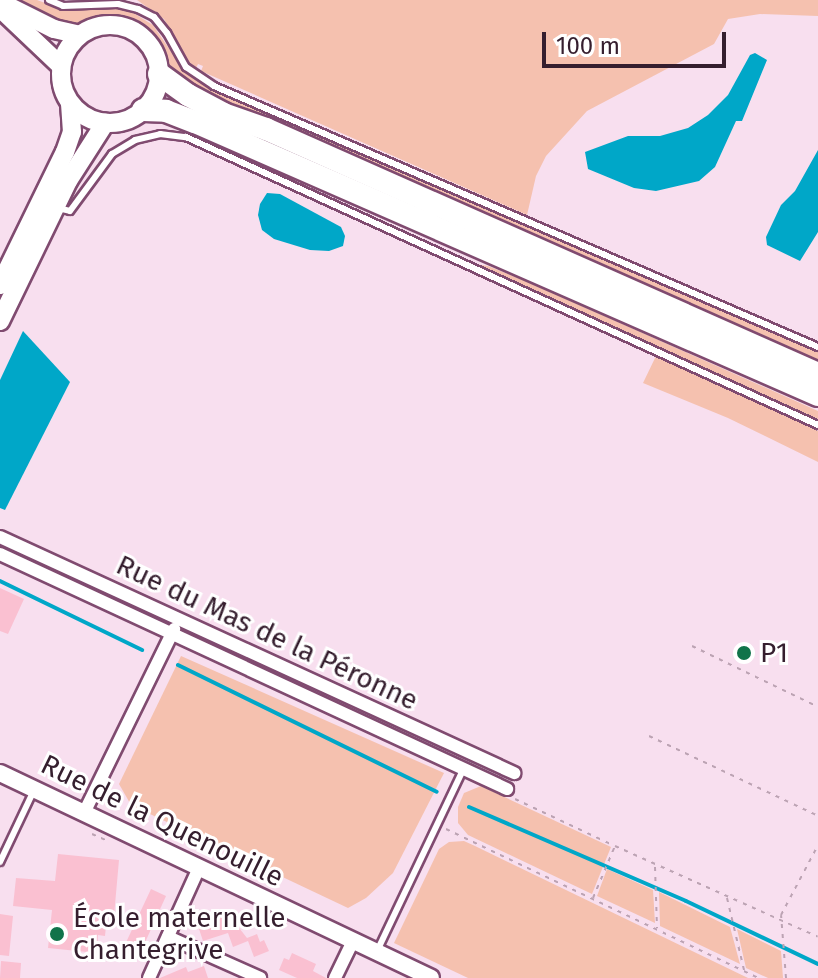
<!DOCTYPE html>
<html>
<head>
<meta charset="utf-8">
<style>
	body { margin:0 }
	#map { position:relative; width:818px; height:978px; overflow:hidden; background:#f8dfef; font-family:"Fira Sans",sans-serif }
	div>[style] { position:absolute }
	.green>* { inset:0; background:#f5c1af }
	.water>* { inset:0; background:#00a7c8 }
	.stream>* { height:4px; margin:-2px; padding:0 2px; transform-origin:2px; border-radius:2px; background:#00a7c8 }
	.building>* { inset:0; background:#fac0d1 }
	.path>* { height:2px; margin-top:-1px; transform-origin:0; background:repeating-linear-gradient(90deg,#bca3b3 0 4px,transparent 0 10px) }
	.roads { filter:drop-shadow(2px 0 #804b70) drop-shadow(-2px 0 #804b70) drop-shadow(0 2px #804b70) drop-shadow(0 -2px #804b70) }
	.lane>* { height:6px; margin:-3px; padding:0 3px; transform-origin:3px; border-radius:3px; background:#fff }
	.street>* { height:12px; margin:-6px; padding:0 6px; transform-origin:6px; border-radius:6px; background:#fff }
	.secondary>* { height:16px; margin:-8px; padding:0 8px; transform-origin:8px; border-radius:8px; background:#fff }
	.primary>* { height:18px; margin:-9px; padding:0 9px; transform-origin:9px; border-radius:9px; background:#fff }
	.primary>.ring { margin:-9px; padding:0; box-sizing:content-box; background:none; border:18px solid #fff; border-radius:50% }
	.highway>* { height:22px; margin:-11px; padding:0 11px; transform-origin:11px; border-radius:11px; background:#fff }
	.dots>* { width:22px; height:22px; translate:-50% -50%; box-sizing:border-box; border:4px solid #fff; border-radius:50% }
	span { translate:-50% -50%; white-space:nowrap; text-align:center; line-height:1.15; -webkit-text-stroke:6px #fff; paint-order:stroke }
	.street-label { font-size:28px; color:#351e2e }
	.poi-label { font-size:28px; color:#351e2e }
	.left { translate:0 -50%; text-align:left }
	.scale { position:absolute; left:542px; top:32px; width:184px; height:36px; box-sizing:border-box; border:4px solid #351e2e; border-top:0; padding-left:10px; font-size:24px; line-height:28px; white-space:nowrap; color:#351e2e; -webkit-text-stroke:6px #fff; paint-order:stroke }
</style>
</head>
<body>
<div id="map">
	<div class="green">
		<i style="clip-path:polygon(11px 0,37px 0,67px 11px,112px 7px,127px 9px,153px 25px,185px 72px,212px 88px,818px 352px,818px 361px,197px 92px,166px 67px,159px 46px,130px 20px,105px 17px,70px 25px,59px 23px)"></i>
		<i style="clip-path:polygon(137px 0,818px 0,818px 16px,760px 14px,728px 19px,714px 44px,587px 111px,546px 156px,536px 176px,527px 215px,201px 71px,203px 66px,198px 64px,196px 68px,186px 59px,164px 19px)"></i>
		<i style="clip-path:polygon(475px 264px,488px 266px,528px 282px,818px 411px,818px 419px)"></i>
		<i style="clip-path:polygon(656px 356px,818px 431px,818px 462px,728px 418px,643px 383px)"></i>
		<i style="clip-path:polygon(181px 656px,444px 773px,393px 873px,366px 898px,348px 908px,131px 805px,119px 784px)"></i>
		<i style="clip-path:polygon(481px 786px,611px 847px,592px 894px,468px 835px,458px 823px,458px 807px,464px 793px)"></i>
		<i style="clip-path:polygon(464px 841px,475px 846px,748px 978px,468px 978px,394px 943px,439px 849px,449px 842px)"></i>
		<i style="clip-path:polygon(607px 869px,653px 890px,655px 923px,597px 896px)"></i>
		<i style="clip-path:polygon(659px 892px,730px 927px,740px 964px,660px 926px)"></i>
		<i style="clip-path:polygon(737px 929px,781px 951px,783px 978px,768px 978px,746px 968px)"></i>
	</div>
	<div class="water">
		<i style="clip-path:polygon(755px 53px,767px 60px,742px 121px,736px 121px,715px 167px,699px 181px,656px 191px,634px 188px,588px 169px,585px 152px,628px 136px,660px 136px,688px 128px,708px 115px,728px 95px,750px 55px)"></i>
		<i style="clip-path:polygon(818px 150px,818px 232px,800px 261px,767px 245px,766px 237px,781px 205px,795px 191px)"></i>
		<i style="clip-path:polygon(267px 193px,280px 194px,341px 227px,345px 236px,343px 246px,329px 251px,310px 250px,274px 239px,262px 230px,258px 215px,260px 204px)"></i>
		<i style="clip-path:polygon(23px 331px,70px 382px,5px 510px,0 508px,0 380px)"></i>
	</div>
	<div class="stream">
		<i style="left:0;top:581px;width:158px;rotate:25.9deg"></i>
		<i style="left:178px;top:665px;width:288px;rotate:26.1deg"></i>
		<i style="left:469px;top:807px;width:236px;rotate:23.4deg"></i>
		<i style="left:686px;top:901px;width:146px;rotate:25.5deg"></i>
	</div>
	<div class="building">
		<i style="clip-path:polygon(0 588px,24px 599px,8px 634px,0 631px)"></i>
		<i style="clip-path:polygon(58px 854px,119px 860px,114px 916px,107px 916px,105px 936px,98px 935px,97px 953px,48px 948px,52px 910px,13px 906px,16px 878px,55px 881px)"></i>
		<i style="clip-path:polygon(151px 889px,166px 896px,138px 958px,122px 951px)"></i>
		<i style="clip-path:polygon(220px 913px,227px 931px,226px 928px,236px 924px,247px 938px,257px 934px,260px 942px,264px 940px,269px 951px,254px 957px,248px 941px,233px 947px,228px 933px,203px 941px,197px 923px)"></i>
		<i style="clip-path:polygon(0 914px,13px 916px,9px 956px,0 955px)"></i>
		<i style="clip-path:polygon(292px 953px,316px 964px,313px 971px,326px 978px,297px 978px,279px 970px,284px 958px,289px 960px)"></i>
		<i style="clip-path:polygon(1px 961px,21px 963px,20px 978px,0 978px)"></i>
		<i style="clip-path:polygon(204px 966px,208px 978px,160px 978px,186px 967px,188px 972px)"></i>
	</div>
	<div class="path">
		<i style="left:692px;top:646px;width:140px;rotate:25.8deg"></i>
		<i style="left:649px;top:736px;width:187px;rotate:25.3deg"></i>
		<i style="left:515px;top:799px;width:110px;rotate:25.2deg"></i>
		<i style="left:446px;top:829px;width:347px;rotate:25.5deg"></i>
		<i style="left:92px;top:834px;width:17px;rotate:24deg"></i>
		<i style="left:655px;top:867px;width:61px;rotate:88.1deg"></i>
		<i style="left:593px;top:898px;width:56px;rotate:-67.1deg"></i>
		<i style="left:615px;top:846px;width:222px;rotate:24.1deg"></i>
		<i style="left:727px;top:898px;width:74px;rotate:76.7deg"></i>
		<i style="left:786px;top:978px;width:63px;rotate:-94.5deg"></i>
		<i style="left:781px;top:915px;width:79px;rotate:-62.1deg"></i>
	</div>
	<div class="roads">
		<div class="lane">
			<i style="left:49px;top:0;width:15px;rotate:23deg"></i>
			<i style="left:63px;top:6px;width:55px;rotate:-2.1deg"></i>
			<i style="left:118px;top:4px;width:21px;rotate:14deg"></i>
			<i style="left:138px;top:9px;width:18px;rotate:27deg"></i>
			<i style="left:154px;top:17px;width:21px;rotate:51deg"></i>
			<i style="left:167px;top:33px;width:39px;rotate:61deg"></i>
			<i style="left:186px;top:67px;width:34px;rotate:34deg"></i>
			<i style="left:214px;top:86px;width:658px;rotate:23.37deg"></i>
			<i style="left:58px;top:208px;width:12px;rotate:14deg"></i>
			<i style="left:70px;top:211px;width:71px;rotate:-53.6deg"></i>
			<i style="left:112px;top:154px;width:27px;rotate:-31deg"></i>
			<i style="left:135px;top:140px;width:26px;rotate:-13deg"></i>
			<i style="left:160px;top:134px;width:26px;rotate:7deg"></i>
			<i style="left:186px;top:137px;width:695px;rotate:24.5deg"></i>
			<i style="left:0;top:862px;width:80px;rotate:-64.7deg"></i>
			<i style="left:378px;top:949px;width:200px;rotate:-64.6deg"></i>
		</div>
		<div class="street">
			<i style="left:0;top:537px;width:566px;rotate:24.66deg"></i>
			<i style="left:0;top:554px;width:559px;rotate:24.87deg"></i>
			<i style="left:84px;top:813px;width:205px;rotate:-63.9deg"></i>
			<i style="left:168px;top:937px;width:101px;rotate:24deg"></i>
			<i style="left:149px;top:978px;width:121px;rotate:-65.6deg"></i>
			<i style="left:335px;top:978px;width:41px;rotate:-64.1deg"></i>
		</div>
		<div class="secondary">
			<i style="left:0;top:773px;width:477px;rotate:25.4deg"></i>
		</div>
		<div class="primary">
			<i style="left:0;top:2px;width:60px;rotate:26.6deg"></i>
			<i style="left:54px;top:29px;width:26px;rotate:13deg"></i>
			<i style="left:2px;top:10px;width:81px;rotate:43.5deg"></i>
			<i class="ring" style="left:61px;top:25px;width:80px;height:80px"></i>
			<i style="left:0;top:285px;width:148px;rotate:-64deg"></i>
			<i style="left:65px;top:152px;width:21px;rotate:-71deg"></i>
			<i style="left:72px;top:132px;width:29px;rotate:-94deg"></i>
			<i style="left:0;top:321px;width:156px;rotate:-64.1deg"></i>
			<i style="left:68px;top:181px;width:69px;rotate:-57.5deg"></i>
		</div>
		<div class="highway">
			<i style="left:159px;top:74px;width:36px;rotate:36deg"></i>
			<i style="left:188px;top:95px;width:40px;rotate:28deg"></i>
			<i style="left:223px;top:114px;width:46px;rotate:19.2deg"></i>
			<i style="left:266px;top:129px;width:604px;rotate:23.93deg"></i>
			<i style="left:143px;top:110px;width:23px;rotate:2deg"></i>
			<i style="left:166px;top:111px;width:31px;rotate:21deg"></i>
			<i style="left:195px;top:122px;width:680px;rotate:23.66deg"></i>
		</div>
	</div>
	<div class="dots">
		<i style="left:744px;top:653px;background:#11734a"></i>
		<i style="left:57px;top:934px;background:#11734a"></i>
	</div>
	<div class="street-label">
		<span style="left:267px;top:633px;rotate:25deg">Rue du Mas de la Péronne</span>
		<span style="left:162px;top:821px;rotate:26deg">Rue de la Quenouille</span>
	</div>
	<div class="poi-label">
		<span class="left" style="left:760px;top:653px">P1</span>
		<span class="left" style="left:73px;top:934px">École maternelle<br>Chantegrive</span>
	</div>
	<div class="scale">100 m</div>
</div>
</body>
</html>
